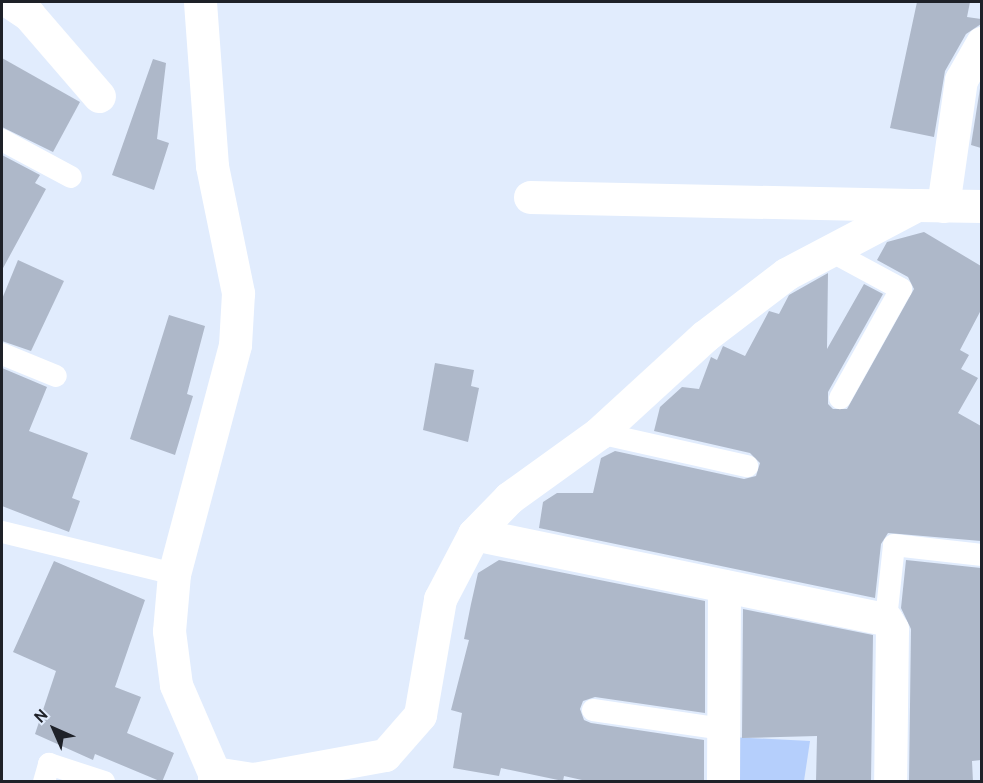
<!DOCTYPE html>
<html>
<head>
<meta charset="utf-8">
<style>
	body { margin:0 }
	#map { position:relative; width:983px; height:783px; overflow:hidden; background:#e1ecfd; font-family:Cabin,sans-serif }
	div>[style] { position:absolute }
	.green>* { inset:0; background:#b5cffc }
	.building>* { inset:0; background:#aeb8c9 }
	.service>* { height:22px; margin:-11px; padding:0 11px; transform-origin:11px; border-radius:11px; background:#fff }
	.minor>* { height:33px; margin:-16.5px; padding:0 16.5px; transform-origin:16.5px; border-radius:16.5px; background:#fff }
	span { translate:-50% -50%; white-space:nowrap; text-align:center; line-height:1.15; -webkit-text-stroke:4.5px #e1ecfd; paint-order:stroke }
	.frame { position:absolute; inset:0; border:3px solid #1e2128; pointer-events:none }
	.north { position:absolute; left:24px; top:699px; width:60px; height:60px; -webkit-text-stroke:4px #e1ecfd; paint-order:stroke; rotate:315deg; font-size:16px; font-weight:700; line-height:24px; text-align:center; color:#1e2128 }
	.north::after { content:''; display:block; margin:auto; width:21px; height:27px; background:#1e2128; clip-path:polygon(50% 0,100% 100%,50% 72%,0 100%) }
</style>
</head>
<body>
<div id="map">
	<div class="green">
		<i style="clip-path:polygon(730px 737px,810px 741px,804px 781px,731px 781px)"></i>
	</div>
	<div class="building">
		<i style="clip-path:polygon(917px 2px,970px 2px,967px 17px,981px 19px,981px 24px,966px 34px,945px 71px,934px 137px,890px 128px)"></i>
		<i style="clip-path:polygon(2px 58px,80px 102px,53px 152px,2px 127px)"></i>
		<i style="clip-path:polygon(153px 59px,166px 63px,157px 139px,169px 143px,154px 190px,112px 175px)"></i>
		<i style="clip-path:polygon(981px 82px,981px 148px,971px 145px)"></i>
		<i style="clip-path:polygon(2px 155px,40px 175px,35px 183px,46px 189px,2px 270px)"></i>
		<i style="clip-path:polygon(924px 232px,981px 266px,981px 310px,960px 350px,969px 355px,961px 369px,978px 378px,958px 413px,981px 426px,981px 541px,888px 533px,881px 544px,875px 598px,539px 528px,543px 502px,557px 493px,593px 493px,601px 458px,615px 451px,744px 479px,756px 476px,760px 463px,750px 453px,654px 431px,660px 407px,682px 387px,699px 389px,711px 357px,717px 360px,723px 346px,745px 356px,769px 311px,779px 314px,789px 295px,828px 273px,827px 349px,864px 284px,883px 294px,828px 392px,828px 404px,833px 409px,847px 409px,914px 289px,908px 277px,877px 260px,887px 242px)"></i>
		<i style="clip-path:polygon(18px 260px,64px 281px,31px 351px,2px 341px,2px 299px)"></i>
		<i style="clip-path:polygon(169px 315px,205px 326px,187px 394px,193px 396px,175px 455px,130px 439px)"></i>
		<i style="clip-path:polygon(435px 363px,474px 370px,471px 386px,479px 388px,468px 442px,423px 430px)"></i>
		<i style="clip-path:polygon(2px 368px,47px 387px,29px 431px,88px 453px,72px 498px,80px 501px,69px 532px,2px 506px)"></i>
		<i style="clip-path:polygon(499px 560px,705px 601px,705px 713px,595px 697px,583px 701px,580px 709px,584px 720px,591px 723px,704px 740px,704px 782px,591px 782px,564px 776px,563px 781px,501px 768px,499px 776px,453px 768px,462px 713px,451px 710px,469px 640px,464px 639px,471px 604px,478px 573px)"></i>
		<i style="clip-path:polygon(906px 560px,981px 568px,981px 760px,972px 761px,973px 782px,909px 782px,911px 629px,901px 608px)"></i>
		<i style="clip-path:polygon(54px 561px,145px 600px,115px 687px,141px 697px,127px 733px,174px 753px,162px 782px,95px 754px,93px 760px,35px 734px,56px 671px,13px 652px)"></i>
		<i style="clip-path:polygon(743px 609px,873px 635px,871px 782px,816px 782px,817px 736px,742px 738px)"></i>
	</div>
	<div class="service">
		<i style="left:2px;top:140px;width:78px;rotate:28.2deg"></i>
		<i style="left:829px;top:250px;width:82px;rotate:28.4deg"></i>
		<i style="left:901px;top:289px;width:125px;rotate:119.2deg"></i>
		<i style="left:2px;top:354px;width:58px;rotate:22.2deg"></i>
		<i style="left:599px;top:433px;width:152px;rotate:12.6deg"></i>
		<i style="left:2px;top:532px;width:177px;rotate:13.7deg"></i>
		<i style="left:886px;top:619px;width:74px;rotate:-83.8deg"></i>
		<i style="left:894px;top:545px;width:89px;rotate:6.5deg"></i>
		<i style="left:593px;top:710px;width:132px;rotate:8.3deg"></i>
		<i style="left:44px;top:782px;width:19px;rotate:-74deg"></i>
		<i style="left:49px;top:764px;width:58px;rotate:18.1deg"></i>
	</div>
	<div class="minor">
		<i style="left:10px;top:2px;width:23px;rotate:34deg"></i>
		<i style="left:29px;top:15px;width:107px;rotate:49.2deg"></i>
		<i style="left:200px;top:2px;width:164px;rotate:85.8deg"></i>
		<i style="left:212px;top:166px;width:130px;rotate:78.4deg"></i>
		<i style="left:238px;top:293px;width:52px;rotate:93.3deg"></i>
		<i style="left:235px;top:345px;width:237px;rotate:104.9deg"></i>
		<i style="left:174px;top:574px;width:57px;rotate:95deg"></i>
		<i style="left:169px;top:631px;width:54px;rotate:82.6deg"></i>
		<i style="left:176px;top:685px;width:96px;rotate:66.6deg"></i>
		<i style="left:214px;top:773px;width:9px;rotate:90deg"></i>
		<i style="left:530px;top:197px;width:382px;rotate:1.2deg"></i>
		<i style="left:943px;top:206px;width:127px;rotate:-81.9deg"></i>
		<i style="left:961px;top:80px;width:43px;rotate:-60.4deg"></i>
		<i style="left:474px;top:534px;width:421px;rotate:11.7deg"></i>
		<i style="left:886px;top:619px;width:12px;rotate:59deg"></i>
		<i style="left:892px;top:629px;width:153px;rotate:90.7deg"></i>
		<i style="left:214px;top:773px;width:39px;rotate:9deg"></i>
		<i style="left:253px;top:779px;width:134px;rotate:-10.3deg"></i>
		<i style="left:385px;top:755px;width:53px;rotate:-48.8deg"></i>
		<i style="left:420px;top:715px;width:118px;rotate:-80.2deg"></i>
		<i style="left:440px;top:599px;width:73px;rotate:-62.4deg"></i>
		<i style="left:474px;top:534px;width:50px;rotate:-45.8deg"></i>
		<i style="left:509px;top:498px;width:111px;rotate:-35.8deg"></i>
		<i style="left:599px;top:433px;width:144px;rotate:-42.5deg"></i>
		<i style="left:705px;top:336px;width:102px;rotate:-37.4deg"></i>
		<i style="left:786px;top:274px;width:148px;rotate:-27.8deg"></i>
		<i style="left:917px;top:205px;width:65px;rotate:0.9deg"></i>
		<i style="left:723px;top:782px;width:196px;rotate:-89.7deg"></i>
	</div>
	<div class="frame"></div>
	<div class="north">N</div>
</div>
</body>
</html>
